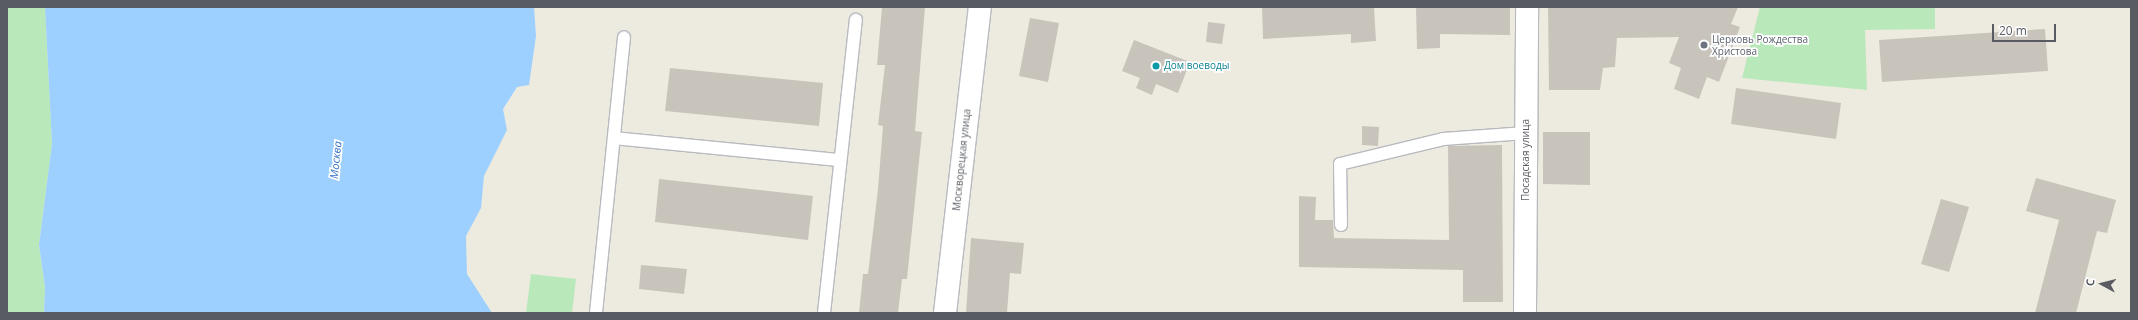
<!DOCTYPE html>
<html>
<head>
<meta charset="utf-8">
<style>
	body { margin:0 }
	#map { position:relative; width:2138px; height:320px; overflow:hidden; background:#edebdf; font-family:"Open Sans",sans-serif }
	div>[style] { position:absolute }
	.green>* { inset:0; background:#b9e8bb }
	.water>* { inset:0; background:#9dd0ff }
	.building>* { inset:0; background:#c8c4bc }
	.roads { filter:drop-shadow(1px 0 #b8bac0) drop-shadow(-1px 0 #b8bac0) drop-shadow(0 1px #b8bac0) drop-shadow(0 -1px #b8bac0) }
	.service>* { height:12px; margin:-6px; padding:0 6px; transform-origin:6px; border-radius:6px; background:#fff }
	.minor>* { height:22px; margin:-11px; padding:0 11px; transform-origin:11px; border-radius:11px; background:#fff }
	.dots>* { width:11px; height:11px; translate:-50% -50%; box-sizing:border-box; border:2px solid #fff; border-radius:50% }
	span { translate:-50% -50%; white-space:nowrap; text-align:center; line-height:1.15; -webkit-text-stroke:3.5px #fff; paint-order:stroke }
	.worship-label { font-size:10px; color:#5b616d }
	.left { translate:0 -50%; text-align:left }
	.culture-label { font-size:10px; color:#0d838f }
	.street-label { font-size:10px; color:#585c62 }
	.water-label { font-size:11px; color:#3473c4; font-style:italic }
	.frame { position:absolute; inset:0; border:8px solid #585c62; pointer-events:none }
	.north { position:absolute; left:2082px; top:264px; width:40px; height:40px; -webkit-text-stroke:3px #fff; paint-order:stroke; rotate:277deg; font-size:11px; font-weight:700; line-height:16px; text-align:center; color:#585c62 }
	.north::after { content:''; display:block; margin:auto; width:14px; height:18px; background:#585c62; clip-path:polygon(50% 0,100% 100%,50% 72%,0 100%) }
	.scale { position:absolute; left:1992px; top:24px; width:64px; height:18px; box-sizing:border-box; border:2px solid #585c62; border-top:0; padding-left:5px; font-size:12px; line-height:14px; white-space:nowrap; color:#585c62; -webkit-text-stroke:3px #fff; paint-order:stroke }
</style>
</head>
<body>
<div id="map">
	<div class="green">
		<i style="clip-path:polygon(7px 7px,45px 7px,52px 144px,39px 245px,45px 287px,44px 313px,7px 313px)"></i>
		<i style="clip-path:polygon(1760px 7px,1935px 7px,1935px 29px,1865px 30px,1867px 90px,1742px 78px)"></i>
		<i style="clip-path:polygon(531px 274px,576px 279px,572px 313px,526px 313px)"></i>
	</div>
	<div class="water">
		<i style="clip-path:polygon(45px 7px,534px 7px,536px 36px,529px 85px,517px 87px,503px 109px,507px 130px,484px 176px,481px 208px,466px 236px,467px 274px,492px 313px,44px 313px,45px 287px,39px 245px,52px 144px)"></i>
	</div>
	<div class="building">
		<i style="clip-path:polygon(882px 7px,925px 7px,915px 131px,922px 132px,907px 279px,902px 279px,898px 313px,859px 313px,863px 274px,868px 274px,878px 189px,883px 126px,878px 125px,885px 65px,877px 65px)"></i>
		<i style="clip-path:polygon(1262px 7px,1374px 7px,1376px 41px,1351px 43px,1351px 34px,1263px 39px)"></i>
		<i style="clip-path:polygon(1416px 7px,1510px 7px,1510px 35px,1440px 34px,1440px 48px,1417px 49px)"></i>
		<i style="clip-path:polygon(1548px 7px,1738px 7px,1731px 24px,1740px 27px,1719px 82px,1707px 77px,1699px 99px,1674px 89px,1681px 68px,1669px 63px,1679px 37px,1617px 38px,1615px 67px,1603px 68px,1600px 90px,1549px 90px)"></i>
		<i style="clip-path:polygon(1030px 18px,1059px 23px,1048px 82px,1019px 76px)"></i>
		<i style="clip-path:polygon(1208px 22px,1225px 24px,1222px 44px,1206px 42px)"></i>
		<i style="clip-path:polygon(2045px 29px,2048px 71px,1882px 82px,1879px 40px)"></i>
		<i style="clip-path:polygon(1134px 40px,1190px 62px,1178px 93px,1156px 84px,1152px 95px,1136px 88px,1140px 78px,1122px 71px)"></i>
		<i style="clip-path:polygon(670px 68px,823px 83px,819px 126px,665px 111px)"></i>
		<i style="clip-path:polygon(1736px 88px,1841px 103px,1836px 139px,1731px 124px)"></i>
		<i style="clip-path:polygon(1362px 126px,1379px 127px,1378px 146px,1362px 145px)"></i>
		<i style="clip-path:polygon(1543px 132px,1590px 132px,1590px 185px,1543px 184px)"></i>
		<i style="clip-path:polygon(1502px 145px,1503px 302px,1463px 302px,1463px 270px,1299px 267px,1299px 196px,1316px 197px,1315px 220px,1333px 220px,1334px 238px,1449px 240px,1448px 146px)"></i>
		<i style="clip-path:polygon(2036px 178px,2116px 200px,2107px 233px,2097px 231px,2076px 313px,2035px 313px,2059px 220px,2026px 211px)"></i>
		<i style="clip-path:polygon(659px 179px,813px 196px,808px 240px,655px 222px)"></i>
		<i style="clip-path:polygon(1941px 199px,1969px 207px,1949px 272px,1921px 264px)"></i>
		<i style="clip-path:polygon(971px 238px,1024px 243px,1021px 274px,1010px 273px,1007px 313px,966px 313px)"></i>
		<i style="clip-path:polygon(641px 265px,687px 269px,684px 294px,639px 289px)"></i>
	</div>
	<div class="roads">
		<div class="service">
			<i style="left:614px;top:138px;width:227px;rotate:5.6deg"></i>
			<i style="left:1341px;top:225px;width:61px;rotate:-90.9deg"></i>
			<i style="left:1340px;top:164px;width:106px;rotate:-13.6deg"></i>
			<i style="left:1443px;top:139px;width:83px;rotate:-4.1deg"></i>
			<i style="left:596px;top:313px;width:277px;rotate:-84.2deg"></i>
			<i style="left:824px;top:313px;width:295px;rotate:-83.8deg"></i>
		</div>
		<div class="minor">
			<i style="left:945px;top:313px;width:308px;rotate:-83.5deg"></i>
			<i style="left:1525px;top:313px;width:306px;rotate:-89.6deg"></i>
		</div>
	</div>
	<div class="dots">
		<i style="left:1704px;top:45px;background:#6b7280"></i>
		<i style="left:1156px;top:66px;background:#0f9aa8"></i>
	</div>
	<div class="worship-label">
		<span class="left" style="left:1712px;top:45px">Церковь Рождества<br>Христова</span>
	</div>
	<div class="culture-label">
		<span class="left" style="left:1164px;top:66px">Дом воеводы</span>
	</div>
	<div class="street-label">
		<span style="left:962px;top:160px;rotate:-84deg">Москворецкая улица</span>
		<span style="left:1526px;top:160px;rotate:-90deg">Посадская улица</span>
	</div>
	<div class="water-label">
		<span style="left:336px;top:160px;rotate:-84deg">Москва</span>
	</div>
	<div class="frame"></div>
	<div class="north">С</div>
	<div class="scale">20 m</div>
</div>
</body>
</html>
